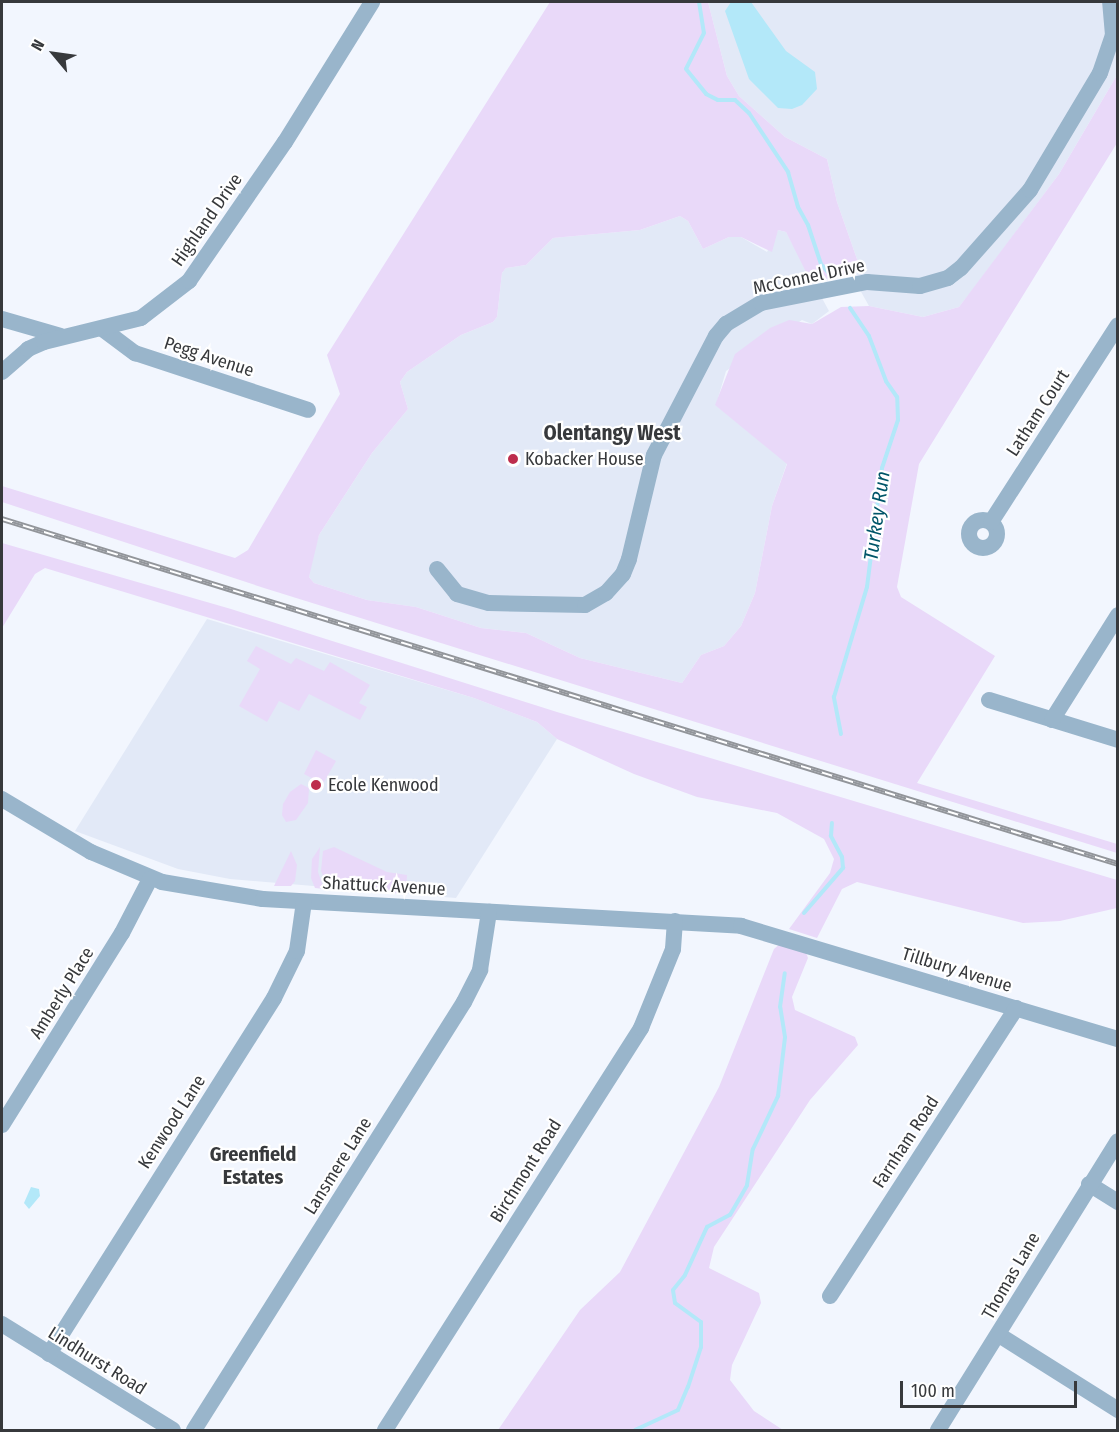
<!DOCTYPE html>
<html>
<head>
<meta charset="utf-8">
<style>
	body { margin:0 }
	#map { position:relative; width:1119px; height:1432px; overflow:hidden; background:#f2f6fe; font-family:"Fira Sans Condensed",sans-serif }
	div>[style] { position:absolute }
	.built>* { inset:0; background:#e2e9f7 }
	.green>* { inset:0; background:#e9d9f9 }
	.water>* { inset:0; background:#b3e8f9 }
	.stream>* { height:4px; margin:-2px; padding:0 2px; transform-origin:2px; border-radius:2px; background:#b3e8f9 }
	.minor>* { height:16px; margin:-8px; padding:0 8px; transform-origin:8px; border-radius:8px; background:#99b5cb }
	.minor>.ring { margin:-8px; padding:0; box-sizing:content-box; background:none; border:16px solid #99b5cb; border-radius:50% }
	.rail>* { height:6px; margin-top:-3px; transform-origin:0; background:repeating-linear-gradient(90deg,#fff 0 11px,#92959a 0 22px); box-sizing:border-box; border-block:2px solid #92959a }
	.dots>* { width:16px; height:16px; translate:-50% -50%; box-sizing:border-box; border:3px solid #fff; border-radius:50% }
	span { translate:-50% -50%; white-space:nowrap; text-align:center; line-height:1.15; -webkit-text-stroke:4.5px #fff; paint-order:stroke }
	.street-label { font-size:18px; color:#37393c }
	.poi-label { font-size:18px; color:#37393c }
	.left { translate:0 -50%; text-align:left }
	.water-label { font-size:20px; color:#005569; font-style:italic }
	.neighbourhood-label { font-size:20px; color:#37393c; font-weight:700 }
	.quarter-label { font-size:21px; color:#37393c; font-weight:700 }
	.frame { position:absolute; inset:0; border:3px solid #37393c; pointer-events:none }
	.north { position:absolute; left:24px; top:24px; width:60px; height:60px; -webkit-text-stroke:4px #fff; paint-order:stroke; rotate:299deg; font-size:16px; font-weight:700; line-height:24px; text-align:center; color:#37393c }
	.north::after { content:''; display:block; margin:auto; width:21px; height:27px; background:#37393c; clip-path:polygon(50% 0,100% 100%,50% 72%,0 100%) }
	.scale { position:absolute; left:900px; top:1381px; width:177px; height:27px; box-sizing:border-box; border:3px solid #37393c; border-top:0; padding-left:8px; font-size:18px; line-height:21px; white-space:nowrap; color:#37393c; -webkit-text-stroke:4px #fff; paint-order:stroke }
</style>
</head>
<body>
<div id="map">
	<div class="built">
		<i style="clip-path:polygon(708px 2px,1117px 2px,1117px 75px,1059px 174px,974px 288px,959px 307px,923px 317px,869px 306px,851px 274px,858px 262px,837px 202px,827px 159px,785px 137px,739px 96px,727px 76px)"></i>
		<i style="clip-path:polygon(680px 216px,688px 221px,703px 249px,729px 237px,741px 237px,767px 252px,778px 230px,786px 232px,829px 311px,812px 324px,802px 320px,726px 371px,716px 405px,787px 463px,772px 506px,755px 593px,741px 626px,724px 646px,701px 655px,682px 683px,580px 658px,526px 633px,481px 628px,416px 607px,367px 600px,314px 583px,309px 577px,311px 559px,319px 535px,372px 453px,408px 409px,400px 382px,407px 372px,461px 335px,493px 322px,497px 317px,502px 273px,506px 268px,526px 265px,553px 238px,640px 230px)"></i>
		<i style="clip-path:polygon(207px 619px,474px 698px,537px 722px,557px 739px,456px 898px,230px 879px,178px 869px,75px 831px)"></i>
	</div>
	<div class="green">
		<i style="clip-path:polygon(550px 2px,708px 2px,727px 76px,739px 96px,785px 137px,827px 159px,837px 202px,858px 262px,851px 274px,815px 281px,807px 274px,786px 232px,778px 230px,772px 252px,741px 237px,729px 237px,703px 249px,688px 221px,680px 216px,640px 230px,553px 238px,526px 265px,506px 268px,502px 273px,497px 317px,493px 322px,461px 335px,407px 372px,400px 382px,408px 409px,372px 453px,319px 535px,309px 577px,314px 583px,367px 600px,416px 607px,481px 628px,526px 633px,580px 658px,682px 683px,701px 655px,724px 646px,741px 626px,755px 593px,772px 506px,787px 464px,715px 405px,735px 354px,770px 328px,789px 320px,812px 324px,841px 307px,869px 306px,923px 317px,959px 307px,1059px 174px,1117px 75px,1117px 143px,919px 464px,897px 587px,901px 597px,995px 656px,917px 783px,1117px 844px,1117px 853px,264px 588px,2px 502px,2px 486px,235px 558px,248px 550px,340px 394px,327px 355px)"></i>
		<i style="clip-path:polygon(2px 543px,231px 609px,557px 712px,1117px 880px,1117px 908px,1060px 921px,1023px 923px,857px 882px,842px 889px,817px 938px,789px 929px,830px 873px,834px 859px,824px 839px,777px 813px,697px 797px,634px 774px,557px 739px,537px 722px,474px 698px,45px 568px,35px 574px,2px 628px)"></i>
		<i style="clip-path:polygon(256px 646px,291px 664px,296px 658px,324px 671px,330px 662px,370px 685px,359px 703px,367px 707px,360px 720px,309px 694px,299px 711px,279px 701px,267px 722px,239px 706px,260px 669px,247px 661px)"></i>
		<i style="clip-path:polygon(316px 750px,336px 761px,323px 784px,304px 774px)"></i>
		<i style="clip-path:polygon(301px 784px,309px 788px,308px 803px,296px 820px,286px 822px,282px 815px,283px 804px,290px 792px)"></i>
		<i style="clip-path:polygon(320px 847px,318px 872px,324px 889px,315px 888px,311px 878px,312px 859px)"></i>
		<i style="clip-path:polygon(334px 847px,387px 872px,407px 875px,406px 894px,328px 888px,321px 871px,323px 851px)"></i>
		<i style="clip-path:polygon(291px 851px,297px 865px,295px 881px,291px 886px,274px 886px)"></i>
		<i style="clip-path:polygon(782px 942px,805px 950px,808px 958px,792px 997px,795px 1010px,855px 1037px,858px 1045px,810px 1100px,714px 1247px,709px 1268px,759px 1293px,761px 1303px,732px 1365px,730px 1380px,754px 1411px,783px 1430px,498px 1430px,580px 1310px,620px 1272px,719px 1087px,774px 949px)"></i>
	</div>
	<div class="water">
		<i style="clip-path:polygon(731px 2px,751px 2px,786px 51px,815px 72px,817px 89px,802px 105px,792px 109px,778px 108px,749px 79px,725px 11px)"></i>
		<i style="clip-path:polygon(31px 1187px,39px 1189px,40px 1196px,29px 1209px,24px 1203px)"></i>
	</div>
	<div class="stream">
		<i style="left:699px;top:2px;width:31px;rotate:81deg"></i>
		<i style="left:704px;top:33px;width:40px;rotate:116.6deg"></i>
		<i style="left:686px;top:69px;width:32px;rotate:51deg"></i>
		<i style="left:706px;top:94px;width:13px;rotate:27deg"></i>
		<i style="left:718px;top:100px;width:17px"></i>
		<i style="left:735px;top:100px;width:19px;rotate:43deg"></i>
		<i style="left:749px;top:113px;width:71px;rotate:56.5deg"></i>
		<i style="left:788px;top:172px;width:36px;rotate:74deg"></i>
		<i style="left:798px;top:207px;width:21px;rotate:61deg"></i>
		<i style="left:808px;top:225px;width:41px;rotate:71.6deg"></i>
		<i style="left:821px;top:264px;width:17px;rotate:50deg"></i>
		<i style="left:841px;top:734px;width:38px;rotate:-101deg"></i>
		<i style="left:834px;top:697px;width:115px;rotate:-73.3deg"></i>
		<i style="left:867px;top:587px;width:120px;rotate:-82.8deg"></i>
		<i style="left:882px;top:468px;width:51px;rotate:-71.6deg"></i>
		<i style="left:898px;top:420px;width:23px;rotate:-92deg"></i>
		<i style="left:897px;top:397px;width:19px;rotate:-125deg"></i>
		<i style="left:886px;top:381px;width:48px;rotate:-110.7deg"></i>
		<i style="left:869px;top:336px;width:34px;rotate:-124deg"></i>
		<i style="left:804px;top:913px;width:60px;rotate:-49.1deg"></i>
		<i style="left:843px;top:868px;width:11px;rotate:-95deg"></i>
		<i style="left:842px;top:857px;width:24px;rotate:-118deg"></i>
		<i style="left:831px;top:836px;width:13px;rotate:-86deg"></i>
		<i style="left:635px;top:1430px;width:47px;rotate:-24.9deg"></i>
		<i style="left:678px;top:1410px;width:25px;rotate:-67deg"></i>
		<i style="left:688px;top:1387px;width:42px;rotate:-72deg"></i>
		<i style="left:701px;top:1347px;width:25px;rotate:-90deg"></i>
		<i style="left:701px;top:1322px;width:32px;rotate:-144deg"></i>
		<i style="left:675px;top:1303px;width:13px;rotate:-99deg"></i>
		<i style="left:673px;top:1290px;width:19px;rotate:-51deg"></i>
		<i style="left:685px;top:1275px;width:53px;rotate:-65.4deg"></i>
		<i style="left:707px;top:1227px;width:26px;rotate:-28deg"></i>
		<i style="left:730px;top:1215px;width:34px;rotate:-60deg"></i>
		<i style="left:747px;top:1185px;width:36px;rotate:-81deg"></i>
		<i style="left:753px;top:1149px;width:59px;rotate:-64.7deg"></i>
		<i style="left:778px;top:1096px;width:59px;rotate:-83.2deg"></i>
		<i style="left:785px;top:1037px;width:30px;rotate:-99deg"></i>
		<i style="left:780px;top:1007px;width:34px;rotate:-82deg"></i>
	</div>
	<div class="minor">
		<i style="left:2px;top:319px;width:61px;rotate:16.1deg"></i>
		<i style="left:104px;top:330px;width:39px;rotate:37deg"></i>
		<i style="left:135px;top:353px;width:182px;rotate:18.2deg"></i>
		<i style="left:2px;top:372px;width:35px;rotate:-41deg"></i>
		<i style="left:28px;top:349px;width:17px;rotate:-24deg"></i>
		<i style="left:44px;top:342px;width:100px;rotate:-13.9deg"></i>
		<i style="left:141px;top:318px;width:61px;rotate:-37.6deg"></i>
		<i style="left:189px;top:281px;width:169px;rotate:-55.4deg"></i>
		<i style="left:285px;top:142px;width:165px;rotate:-58.1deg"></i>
		<i class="ring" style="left:969px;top:520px;width:12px;height:12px"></i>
		<i style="left:991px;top:522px;width:234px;rotate:-57.2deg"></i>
		<i style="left:437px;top:569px;width:32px;rotate:51deg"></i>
		<i style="left:457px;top:594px;width:33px;rotate:16deg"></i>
		<i style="left:489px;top:603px;width:96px;rotate:1.2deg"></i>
		<i style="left:585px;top:605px;width:24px;rotate:-30deg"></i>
		<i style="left:606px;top:593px;width:25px;rotate:-48deg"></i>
		<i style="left:623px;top:574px;width:16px;rotate:-68deg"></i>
		<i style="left:629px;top:559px;width:107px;rotate:-76.5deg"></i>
		<i style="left:654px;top:455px;width:134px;rotate:-62.5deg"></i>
		<i style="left:716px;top:336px;width:16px;rotate:-50deg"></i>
		<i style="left:726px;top:324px;width:41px;rotate:-31deg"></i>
		<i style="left:761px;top:303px;width:108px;rotate:-11.2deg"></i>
		<i style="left:867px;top:282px;width:53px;rotate:4.3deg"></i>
		<i style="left:920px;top:286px;width:29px;rotate:-16deg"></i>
		<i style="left:948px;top:278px;width:16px;rotate:-38deg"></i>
		<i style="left:961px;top:268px;width:104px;rotate:-48.5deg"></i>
		<i style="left:1030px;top:190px;width:136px;rotate:-59.1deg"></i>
		<i style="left:1100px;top:73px;width:40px;rotate:-71.1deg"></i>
		<i style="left:1113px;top:35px;width:33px;rotate:-95deg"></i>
		<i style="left:989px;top:700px;width:135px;rotate:17.2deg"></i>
		<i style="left:1052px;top:720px;width:124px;rotate:-57.8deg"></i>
		<i style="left:2px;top:799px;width:104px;rotate:30.8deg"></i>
		<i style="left:91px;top:852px;width:77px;rotate:22.9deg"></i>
		<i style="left:162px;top:882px;width:102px;rotate:9.6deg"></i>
		<i style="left:263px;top:899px;width:479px;rotate:3.2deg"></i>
		<i style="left:741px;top:926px;width:394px;rotate:16.7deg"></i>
		<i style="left:2px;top:1125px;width:226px;rotate:-58deg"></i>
		<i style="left:122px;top:933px;width:61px;rotate:-62.6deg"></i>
		<i style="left:1089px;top:1184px;width:34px;rotate:32deg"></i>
		<i style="left:830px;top:1296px;width:343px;rotate:-57.1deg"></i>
		<i style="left:2px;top:1324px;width:201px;rotate:31.8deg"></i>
		<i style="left:999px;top:1335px;width:141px;rotate:32.2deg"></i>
		<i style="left:49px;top:1354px;width:421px;rotate:-57.7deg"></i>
		<i style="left:274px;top:998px;width:52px;rotate:-63.9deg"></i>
		<i style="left:297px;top:951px;width:49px;rotate:-81.9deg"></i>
		<i style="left:194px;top:1430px;width:506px;rotate:-57.75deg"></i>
		<i style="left:464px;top:1002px;width:36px;rotate:-63deg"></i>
		<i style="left:480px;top:970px;width:59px;rotate:-81.2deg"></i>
		<i style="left:385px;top:1430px;width:477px;rotate:-57.5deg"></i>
		<i style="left:641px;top:1028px;width:85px;rotate:-67.9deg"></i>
		<i style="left:673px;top:949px;width:28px;rotate:-86deg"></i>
		<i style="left:938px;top:1430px;width:340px;rotate:-58.1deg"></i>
	</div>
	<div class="rail">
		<i style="left:2px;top:519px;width:1168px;rotate:17.18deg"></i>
	</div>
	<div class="dots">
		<i style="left:513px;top:459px;background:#bd2d4d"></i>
		<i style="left:316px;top:785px;background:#bd2d4d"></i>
	</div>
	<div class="street-label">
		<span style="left:207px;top:220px;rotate:-55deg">Highland Drive</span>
		<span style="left:809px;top:277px;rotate:-12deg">McConnel Drive</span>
		<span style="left:209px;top:357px;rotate:18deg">Pegg Avenue</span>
		<span style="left:1038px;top:413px;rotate:-57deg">Latham Court</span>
		<span style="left:384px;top:886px;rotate:3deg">Shattuck Avenue</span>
		<span style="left:957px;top:970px;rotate:17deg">Tillbury Avenue</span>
		<span style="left:62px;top:993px;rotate:-58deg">Amberly Place</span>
		<span style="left:172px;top:1122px;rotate:-57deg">Kenwood Lane</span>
		<span style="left:906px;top:1142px;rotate:-57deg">Farnham Road</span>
		<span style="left:338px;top:1166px;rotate:-58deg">Lansmere Lane</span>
		<span style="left:526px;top:1171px;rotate:-58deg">Birchmont Road</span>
		<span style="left:1011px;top:1276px;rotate:-60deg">Thomas Lane</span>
		<span style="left:97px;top:1361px;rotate:32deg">Lindhurst Road</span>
	</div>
	<div class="poi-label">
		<span class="left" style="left:525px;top:459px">Kobacker House</span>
		<span class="left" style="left:328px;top:785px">Ecole Kenwood</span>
	</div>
	<div class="water-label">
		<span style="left:877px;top:516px;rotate:-82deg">Turkey Run</span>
	</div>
	<div class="neighbourhood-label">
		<span style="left:253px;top:1166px">Greenfield<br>Estates</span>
	</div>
	<div class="quarter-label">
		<span style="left:612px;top:433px">Olentangy West</span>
	</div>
	<div class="frame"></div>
	<div class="north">N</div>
	<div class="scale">100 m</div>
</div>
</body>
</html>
